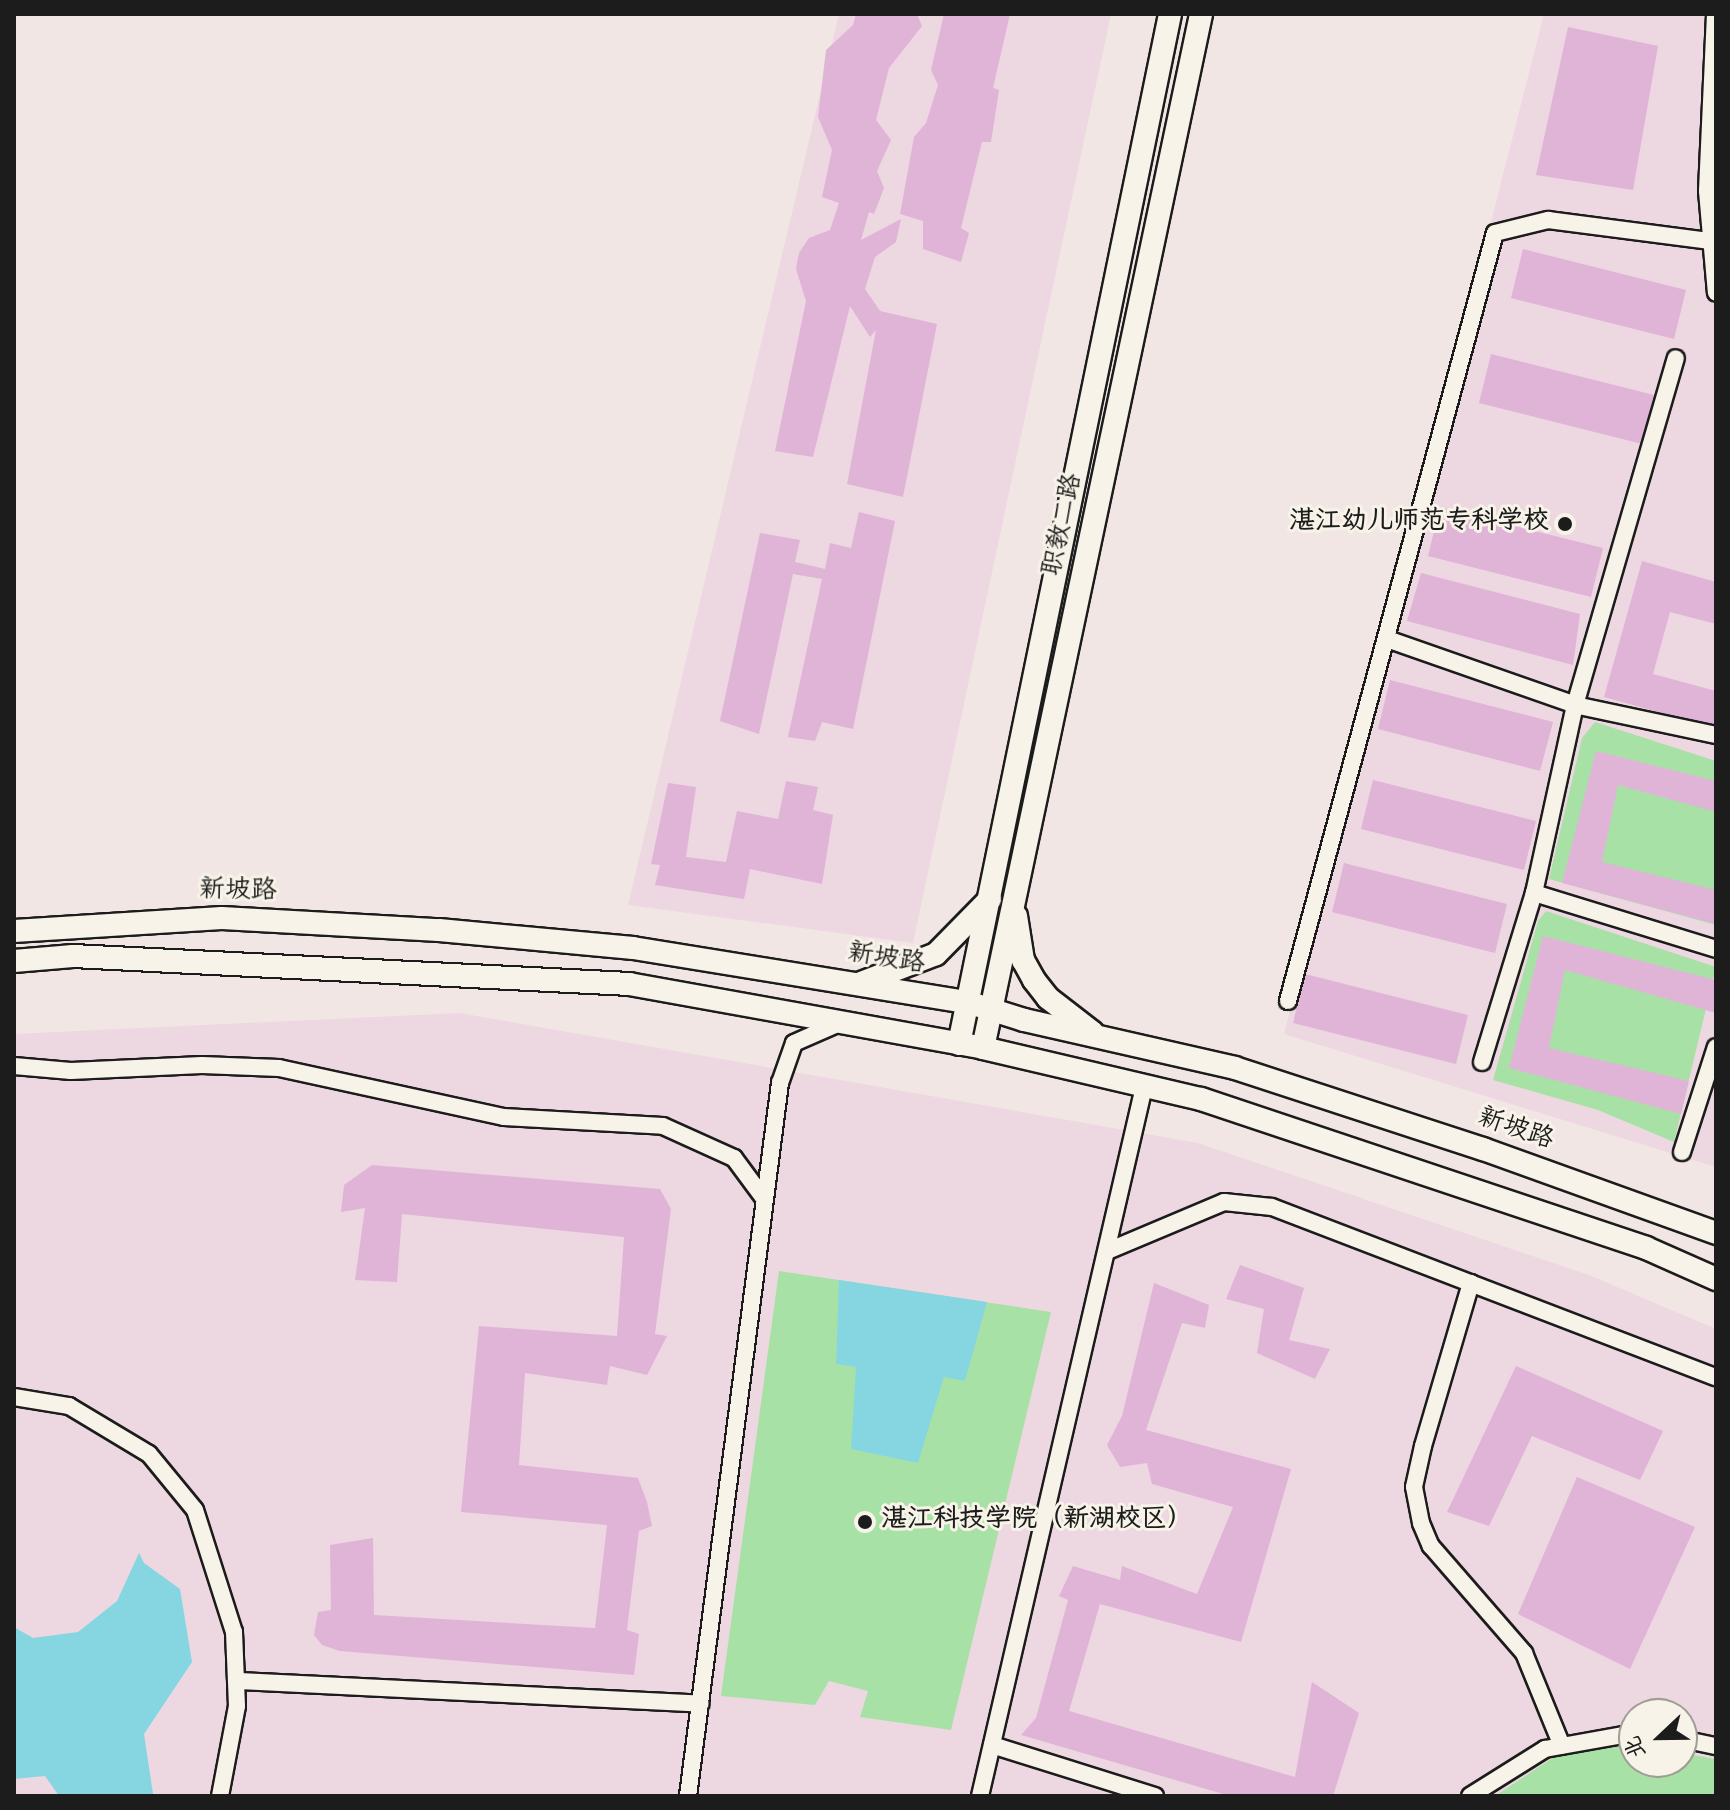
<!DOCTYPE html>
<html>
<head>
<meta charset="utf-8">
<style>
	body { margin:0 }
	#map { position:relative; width:1730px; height:1810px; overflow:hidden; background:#f2e6e5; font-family:"Gochi Hand","LXGW WenKai TC",sans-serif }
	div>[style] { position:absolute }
	.built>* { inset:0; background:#edd7e1 }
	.green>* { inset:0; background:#a8e1a6 }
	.water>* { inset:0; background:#86d6e2 }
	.building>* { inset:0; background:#e0b4d7 }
	.roads { filter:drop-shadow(2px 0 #1c1c1c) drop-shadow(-2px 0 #1c1c1c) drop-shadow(0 2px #1c1c1c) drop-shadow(0 -2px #1c1c1c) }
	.minor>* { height:16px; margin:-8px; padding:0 8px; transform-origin:8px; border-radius:8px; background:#f7f3e8 }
	.tertiary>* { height:22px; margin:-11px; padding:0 11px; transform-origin:11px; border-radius:11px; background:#f7f3e8 }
	.dots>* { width:22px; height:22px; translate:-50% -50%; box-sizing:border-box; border:4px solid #f7f3e8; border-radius:50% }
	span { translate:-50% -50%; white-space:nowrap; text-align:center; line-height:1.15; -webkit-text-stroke:6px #f7f3e8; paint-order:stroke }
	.poi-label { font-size:26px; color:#1c1c1c; font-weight:700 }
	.right { translate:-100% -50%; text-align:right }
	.left { translate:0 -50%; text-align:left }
	.street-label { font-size:26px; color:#1c1c1c }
	.frame { position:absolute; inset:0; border:16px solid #1c1c1c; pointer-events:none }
	.north { position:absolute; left:1618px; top:1698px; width:80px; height:80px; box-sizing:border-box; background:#f7f3e8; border:2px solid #9f9d96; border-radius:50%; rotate:248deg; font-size:22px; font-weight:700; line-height:32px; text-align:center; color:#1c1c1c }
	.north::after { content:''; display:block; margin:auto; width:28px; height:36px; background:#1c1c1c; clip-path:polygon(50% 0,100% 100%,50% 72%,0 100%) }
</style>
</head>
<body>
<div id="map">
	<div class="built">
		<i style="clip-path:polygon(839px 14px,1111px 14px,913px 943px,628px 905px)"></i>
		<i style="clip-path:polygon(1544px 14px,1716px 14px,1716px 1167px,1284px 1034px)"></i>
		<i style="clip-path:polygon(evenodd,460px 1013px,1198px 1143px,1589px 1275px,1716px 1329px,1716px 1796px,14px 1796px,14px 1034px,460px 1013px,1634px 1714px,1682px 1714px,1682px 1762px,1634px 1762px,1634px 1714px)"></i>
	</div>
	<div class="green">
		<i style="clip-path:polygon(1595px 722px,1716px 761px,1716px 925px,1549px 879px,1582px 738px)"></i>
		<i style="clip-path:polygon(1546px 911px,1716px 967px,1674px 1142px,1598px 1110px,1493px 1080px,1538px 921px)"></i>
		<i style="clip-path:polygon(779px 1271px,1051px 1312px,951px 1730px,860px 1717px,868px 1691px,829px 1681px,815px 1705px,721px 1696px)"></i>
		<i style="clip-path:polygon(1634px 1744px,1634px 1762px,1682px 1762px,1682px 1753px,1716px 1759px,1716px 1796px,1495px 1796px,1554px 1757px)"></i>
	</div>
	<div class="water">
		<i style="clip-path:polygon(839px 1280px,987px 1302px,965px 1381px,944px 1377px,918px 1463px,851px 1449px,856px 1367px,836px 1364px)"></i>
		<i style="clip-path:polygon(139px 1553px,144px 1563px,180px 1589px,192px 1662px,144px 1734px,153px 1794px,59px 1796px,45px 1776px,14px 1779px,14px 1627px,33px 1638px,78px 1632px,117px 1601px)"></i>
	</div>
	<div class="building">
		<i style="clip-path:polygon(856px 14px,917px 14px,922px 26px,889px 68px,876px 120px,891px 140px,877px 171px,884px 188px,874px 214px,869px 212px,861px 240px,901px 219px,896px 242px,875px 257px,865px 289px,880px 311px,937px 324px,903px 497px,847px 484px,876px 330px,870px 337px,850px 306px,813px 457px,775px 451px,806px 301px,796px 269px,799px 253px,809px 238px,830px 230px,839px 203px,822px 197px,832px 150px,818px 117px,826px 50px,853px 25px)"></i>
		<i style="clip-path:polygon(944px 14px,1010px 14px,993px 88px,999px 90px,991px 142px,982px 142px,961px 228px,969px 233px,961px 262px,923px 249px,923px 221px,900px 214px,914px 137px,926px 123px,938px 85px,931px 70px)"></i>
		<i style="clip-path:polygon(1568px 27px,1658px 46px,1633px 190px,1536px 175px)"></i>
		<i style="clip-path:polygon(1523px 249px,1686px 290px,1674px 339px,1511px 298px)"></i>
		<i style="clip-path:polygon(1491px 354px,1654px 395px,1642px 444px,1479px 403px)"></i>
		<i style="clip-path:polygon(1440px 507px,1603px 548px,1591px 597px,1428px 556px)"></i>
		<i style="clip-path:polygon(859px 512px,895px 521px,853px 729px,822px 722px,815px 741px,788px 737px,822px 579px,793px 574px,759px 734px,720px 721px,760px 533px,800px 540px,795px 562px,825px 569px,830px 543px,851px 548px)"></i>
		<i style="clip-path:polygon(1642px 561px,1716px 582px,1716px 624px,1670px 612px,1653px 674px,1716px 691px,1716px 728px,1604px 697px)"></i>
		<i style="clip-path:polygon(1421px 573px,1580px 614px,1573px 665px,1407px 621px)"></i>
		<i style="clip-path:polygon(1390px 680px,1553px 722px,1540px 771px,1378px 729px)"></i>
		<i style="clip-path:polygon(1596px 751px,1716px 781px,1716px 812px,1618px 785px,1602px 862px,1716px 890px,1716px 924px,1562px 883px)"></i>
		<i style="clip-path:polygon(1373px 780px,1536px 821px,1524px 870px,1361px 829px)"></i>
		<i style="clip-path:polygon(786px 781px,818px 787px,813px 810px,833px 815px,822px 884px,750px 869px,744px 899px,655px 885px,660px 865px,651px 864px,668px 783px,696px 787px,686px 857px,726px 862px,737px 811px,778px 819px)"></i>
		<i style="clip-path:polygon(1344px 863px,1507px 904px,1495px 953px,1332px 912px)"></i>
		<i style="clip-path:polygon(1543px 936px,1716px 980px,1716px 1013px,1565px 970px,1549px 1048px,1689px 1081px,1681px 1114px,1509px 1068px)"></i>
		<i style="clip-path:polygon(1305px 974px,1468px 1015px,1456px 1064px,1293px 1023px)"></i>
		<i style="clip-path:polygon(372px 1165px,660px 1189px,671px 1209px,655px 1334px,667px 1336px,647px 1375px,610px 1366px,607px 1385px,525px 1373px,519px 1465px,638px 1478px,647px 1502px,652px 1526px,639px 1531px,627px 1630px,639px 1634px,634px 1675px,340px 1651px,322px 1645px,314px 1635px,318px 1612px,331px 1610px,330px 1545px,373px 1538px,374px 1615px,595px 1628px,607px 1525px,461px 1512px,479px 1326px,617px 1336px,624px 1237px,402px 1214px,397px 1282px,355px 1280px,365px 1208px,341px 1212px,344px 1185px)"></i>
		<i style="clip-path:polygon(1240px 1265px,1304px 1288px,1289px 1340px,1330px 1349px,1315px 1379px,1257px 1353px,1264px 1309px,1226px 1299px)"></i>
		<i style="clip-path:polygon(1154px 1283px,1209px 1305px,1205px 1328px,1182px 1323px,1146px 1430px,1291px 1469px,1241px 1642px,1100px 1604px,1069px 1711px,1295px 1777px,1312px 1682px,1359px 1713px,1333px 1796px,1230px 1796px,1021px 1735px,1036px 1718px,1068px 1600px,1059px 1596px,1073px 1566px,1120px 1580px,1122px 1566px,1197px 1594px,1233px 1507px,1152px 1484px,1147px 1463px,1120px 1467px,1107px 1445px,1122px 1416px)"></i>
		<i style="clip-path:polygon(1516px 1366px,1663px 1431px,1640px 1480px,1532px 1436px,1489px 1526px,1447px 1512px)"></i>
		<i style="clip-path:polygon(1577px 1477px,1695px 1527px,1630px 1669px,1518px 1614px)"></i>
	</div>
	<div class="roads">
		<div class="minor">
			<i style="left:1715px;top:14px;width:177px;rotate:92.6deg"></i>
			<i style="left:1707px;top:191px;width:102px;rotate:85deg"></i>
			<i style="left:1387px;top:639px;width:199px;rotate:19.3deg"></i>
			<i style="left:1575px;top:705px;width:144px;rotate:12deg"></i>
			<i style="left:1534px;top:893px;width:190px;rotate:17.1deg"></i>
			<i style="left:1288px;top:1001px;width:795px;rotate:-74.92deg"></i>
			<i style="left:1495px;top:233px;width:55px;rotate:-13.8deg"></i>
			<i style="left:1548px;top:220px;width:162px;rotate:7.4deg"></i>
			<i style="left:1482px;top:1062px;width:177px;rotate:-72.9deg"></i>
			<i style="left:1534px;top:893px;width:192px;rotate:-77.7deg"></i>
			<i style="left:1575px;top:705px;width:361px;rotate:-73.8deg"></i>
			<i style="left:14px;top:1066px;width:57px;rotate:5deg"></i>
			<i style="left:71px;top:1071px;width:131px;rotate:-2.6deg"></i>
			<i style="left:202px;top:1065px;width:77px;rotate:2.2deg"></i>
			<i style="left:279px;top:1068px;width:230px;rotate:12.3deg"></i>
			<i style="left:504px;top:1117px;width:159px;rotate:3.2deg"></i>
			<i style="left:663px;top:1126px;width:78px;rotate:24.3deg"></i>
			<i style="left:734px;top:1158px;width:52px;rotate:53.6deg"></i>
			<i style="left:1682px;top:1152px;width:110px;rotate:-72.1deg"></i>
			<i style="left:1110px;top:1250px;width:124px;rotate:-22.8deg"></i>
			<i style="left:1224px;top:1202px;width:48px;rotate:5.9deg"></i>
			<i style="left:1272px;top:1207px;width:475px;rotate:21deg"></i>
			<i style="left:1471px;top:1283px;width:170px;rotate:106.4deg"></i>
			<i style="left:1423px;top:1446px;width:42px;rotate:102.4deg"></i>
			<i style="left:1414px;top:1487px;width:37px;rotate:79deg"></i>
			<i style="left:1421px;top:1523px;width:25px;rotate:67deg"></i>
			<i style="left:1431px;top:1546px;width:142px;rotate:49deg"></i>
			<i style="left:1524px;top:1653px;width:100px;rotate:67.8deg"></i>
			<i style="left:14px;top:1397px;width:56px;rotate:9.3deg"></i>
			<i style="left:69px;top:1406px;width:93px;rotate:31deg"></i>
			<i style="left:149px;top:1454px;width:72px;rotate:50.6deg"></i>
			<i style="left:195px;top:1510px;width:128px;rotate:72.3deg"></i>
			<i style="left:234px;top:1632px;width:74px;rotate:87.7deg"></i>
			<i style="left:237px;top:1706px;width:92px;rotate:100.7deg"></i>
			<i style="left:237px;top:1681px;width:464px;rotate:2.8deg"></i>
			<i style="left:1682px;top:1739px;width:35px;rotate:12deg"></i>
			<i style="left:992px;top:1745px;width:171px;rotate:17.4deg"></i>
			<i style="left:688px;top:1796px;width:719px;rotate:-82.65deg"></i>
			<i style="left:780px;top:1083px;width:42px;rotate:-70.7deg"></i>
			<i style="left:794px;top:1043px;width:45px;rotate:-23.7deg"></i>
			<i style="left:980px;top:1796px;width:728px;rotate:-76.98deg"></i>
			<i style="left:1470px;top:1796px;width:89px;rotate:-32.1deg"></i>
			<i style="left:1545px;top:1749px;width:90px;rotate:-10.2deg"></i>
		</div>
		<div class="tertiary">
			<i style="left:1016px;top:916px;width:45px;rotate:81deg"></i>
			<i style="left:1023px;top:960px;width:23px;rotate:61deg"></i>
			<i style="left:1034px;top:980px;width:23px;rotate:52deg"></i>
			<i style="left:1048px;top:998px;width:56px;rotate:37.7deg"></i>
			<i style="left:14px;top:931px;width:208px;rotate:-3.6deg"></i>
			<i style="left:222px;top:918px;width:217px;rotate:3.2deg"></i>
			<i style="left:439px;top:930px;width:195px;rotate:5.3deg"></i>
			<i style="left:633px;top:948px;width:338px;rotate:9.2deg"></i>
			<i style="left:967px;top:1002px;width:60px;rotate:17.5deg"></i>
			<i style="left:1024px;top:1020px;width:216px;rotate:12.8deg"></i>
			<i style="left:1235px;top:1068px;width:261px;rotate:18.1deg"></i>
			<i style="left:1483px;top:1149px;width:248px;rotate:19.8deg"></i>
			<i style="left:14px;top:961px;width:59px;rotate:-4.8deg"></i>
			<i style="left:73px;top:956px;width:557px;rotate:2.88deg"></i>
			<i style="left:629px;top:984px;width:360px;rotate:10.2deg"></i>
			<i style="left:983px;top:1048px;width:224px;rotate:13.2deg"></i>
			<i style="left:1201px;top:1099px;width:469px;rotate:18.5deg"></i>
			<i style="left:1646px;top:1248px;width:77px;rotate:23.9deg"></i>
			<i style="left:861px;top:983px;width:80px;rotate:-21.1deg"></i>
			<i style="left:936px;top:954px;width:77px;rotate:-45.5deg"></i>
			<i style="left:959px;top:1044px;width:1051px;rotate:-78.42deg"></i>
			<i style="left:983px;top:1048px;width:1057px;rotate:-78.09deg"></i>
		</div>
	</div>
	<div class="dots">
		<i style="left:1565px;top:524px;background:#1c1c1c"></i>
		<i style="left:865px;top:1522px;background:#1c1c1c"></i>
	</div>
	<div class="poi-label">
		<span class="right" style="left:1549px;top:524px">湛江幼儿师范专科学校</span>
		<span class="left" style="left:881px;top:1522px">湛江科技学院（新湖校区）</span>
	</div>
	<div class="street-label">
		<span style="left:1065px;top:525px;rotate:-78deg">职教二路</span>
		<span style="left:238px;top:893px;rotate:1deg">新坡路</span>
		<span style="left:886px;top:961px;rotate:9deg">新坡路</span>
		<span style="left:1515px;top:1131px;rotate:19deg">新坡路</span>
	</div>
	<div class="frame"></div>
	<div class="north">北</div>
</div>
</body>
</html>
